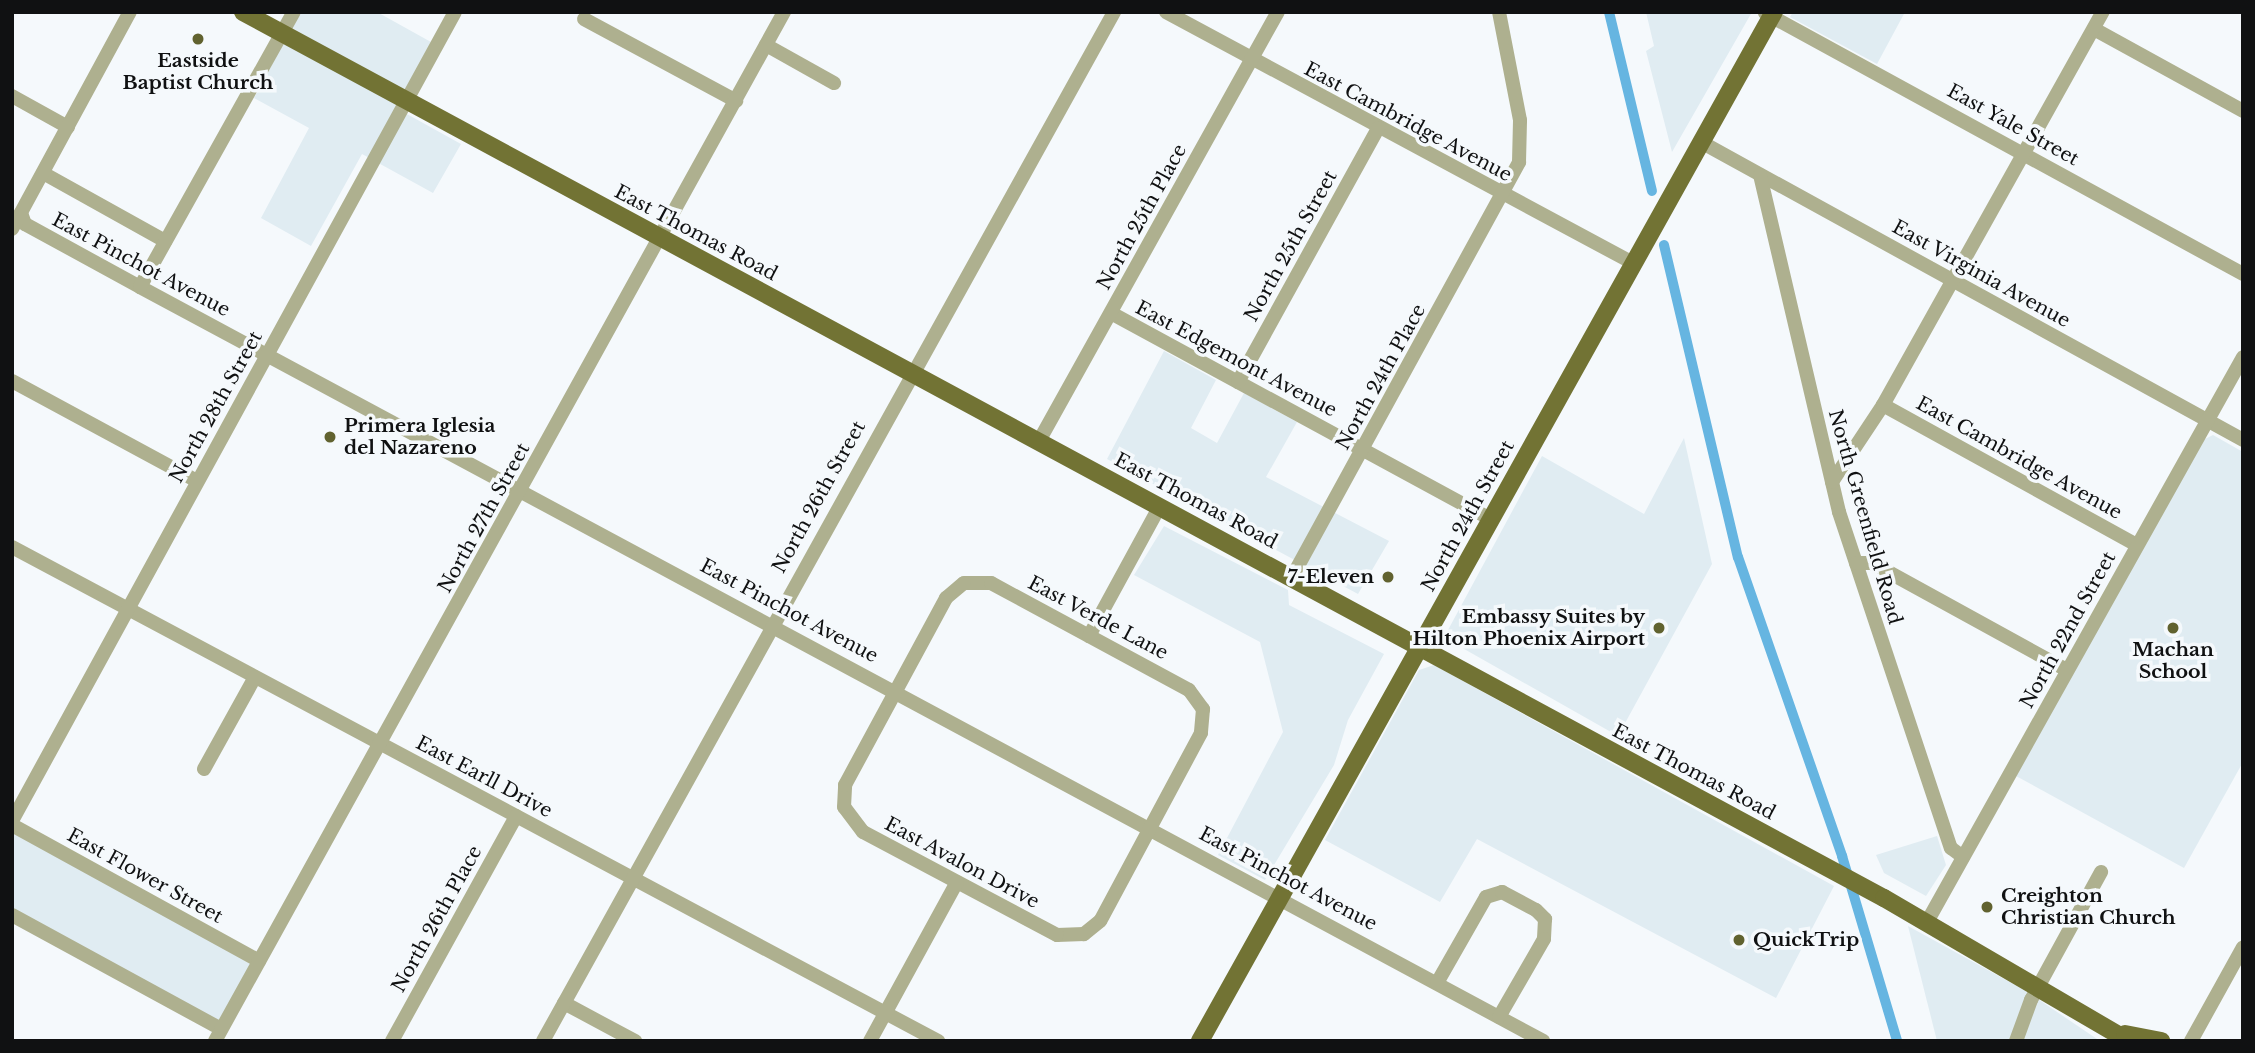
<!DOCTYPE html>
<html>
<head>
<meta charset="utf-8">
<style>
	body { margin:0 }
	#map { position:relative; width:2255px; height:1053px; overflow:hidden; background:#f5f9fc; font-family:"Libre Baskerville",serif }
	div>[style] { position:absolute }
	.built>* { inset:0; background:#e0ecf2 }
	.canal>* { height:10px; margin:-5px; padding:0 5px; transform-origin:5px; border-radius:5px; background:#66b5e1 }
	.minor>* { height:14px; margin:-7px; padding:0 7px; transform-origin:7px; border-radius:7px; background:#aeb08f }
	.major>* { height:18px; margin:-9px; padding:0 9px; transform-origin:9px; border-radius:9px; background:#727334 }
	.dots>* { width:19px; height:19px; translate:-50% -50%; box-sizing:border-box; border:4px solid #f5f9fc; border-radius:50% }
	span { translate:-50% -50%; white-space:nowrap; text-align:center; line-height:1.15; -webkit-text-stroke:7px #f5f9fc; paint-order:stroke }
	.poi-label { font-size:19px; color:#101112; font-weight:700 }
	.left { translate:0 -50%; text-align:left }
	.right { translate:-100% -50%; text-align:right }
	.street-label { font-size:19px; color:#101112 }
	.frame { position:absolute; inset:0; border:14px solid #101112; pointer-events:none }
</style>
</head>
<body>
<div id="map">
	<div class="built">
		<i style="clip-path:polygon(300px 12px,377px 12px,431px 42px,396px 108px,461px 144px,433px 193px,362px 154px,311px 246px,261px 218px,309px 128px,254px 98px)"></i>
		<i style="clip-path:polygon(1646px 12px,1752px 12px,1672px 152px,1646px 51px,1654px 46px)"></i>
		<i style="clip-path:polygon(1793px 12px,1905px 12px,1877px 64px,1790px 17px)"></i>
		<i style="clip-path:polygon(1164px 351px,1216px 380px,1191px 428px,1217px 443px,1244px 393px,1297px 422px,1266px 477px,1389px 541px,1358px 594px,1107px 459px)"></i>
		<i style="clip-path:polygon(2213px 435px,2243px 452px,2243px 762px,2184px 868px,2016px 776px,2203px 440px)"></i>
		<i style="clip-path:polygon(1684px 438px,1712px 564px,1618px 736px,1450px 641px,1448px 630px,1542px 456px,1644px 514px)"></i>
		<i style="clip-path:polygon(1164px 526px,1288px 590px,1289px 605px,1384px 654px,1348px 720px,1334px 765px,1265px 880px,1218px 855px,1283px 732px,1260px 642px,1134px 575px)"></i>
		<i style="clip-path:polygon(1434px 665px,1834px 886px,1776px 998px,1477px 839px,1440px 902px,1325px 840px,1419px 670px)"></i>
		<i style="clip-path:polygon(12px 825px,259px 961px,221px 1029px,12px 915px)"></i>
		<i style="clip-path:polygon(1937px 836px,1946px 865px,1926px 896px,1884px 873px,1876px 855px)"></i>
		<i style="clip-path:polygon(1908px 926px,2026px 991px,2100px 1041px,1937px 1041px)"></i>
	</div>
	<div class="canal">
		<i style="left:1609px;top:12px;width:184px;rotate:76.5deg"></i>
		<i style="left:1664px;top:245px;width:321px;rotate:76.7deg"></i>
		<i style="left:1738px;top:557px;width:317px;rotate:70.8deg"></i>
		<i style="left:1842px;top:856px;width:193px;rotate:73.4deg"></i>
	</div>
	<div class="minor">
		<i style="left:1166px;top:12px;width:530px;rotate:28.26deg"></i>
		<i style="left:1765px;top:13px;width:545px;rotate:28.64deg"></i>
		<i style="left:584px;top:19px;width:173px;rotate:28.3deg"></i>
		<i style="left:2094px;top:29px;width:170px;rotate:28.8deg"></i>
		<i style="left:766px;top:45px;width:78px;rotate:29.2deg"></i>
		<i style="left:12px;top:96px;width:64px;rotate:29deg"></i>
		<i style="left:1701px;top:142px;width:619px;rotate:28.8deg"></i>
		<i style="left:43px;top:173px;width:140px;rotate:29.1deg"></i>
		<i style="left:1760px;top:175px;width:346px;rotate:76.8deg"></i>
		<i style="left:1839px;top:512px;width:354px;rotate:71.6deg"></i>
		<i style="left:1951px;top:848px;width:15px;rotate:37deg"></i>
		<i style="left:21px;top:213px;width:12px;rotate:70deg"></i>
		<i style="left:25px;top:224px;width:131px;rotate:28.7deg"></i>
		<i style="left:140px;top:287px;width:1593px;rotate:28.25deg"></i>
		<i style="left:12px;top:229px;width:247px;rotate:-61.5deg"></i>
		<i style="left:140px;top:287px;width:315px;rotate:-60.8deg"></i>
		<i style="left:1111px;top:313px;width:431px;rotate:28.5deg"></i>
		<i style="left:12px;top:381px;width:210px;rotate:28.4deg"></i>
		<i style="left:1238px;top:382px;width:290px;rotate:-61.1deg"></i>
		<i style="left:1883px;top:405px;width:290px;rotate:28.9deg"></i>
		<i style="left:1039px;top:441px;width:491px;rotate:-60.9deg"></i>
		<i style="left:1832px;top:482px;width:92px;rotate:-56.5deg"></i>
		<i style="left:1883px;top:405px;width:450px;rotate:-60.8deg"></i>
		<i style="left:12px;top:547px;width:1050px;rotate:28.08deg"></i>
		<i style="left:1856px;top:563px;width:16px"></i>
		<i style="left:1872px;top:563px;width:222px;rotate:28.8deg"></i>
		<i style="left:1292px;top:577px;width:473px;rotate:-61.3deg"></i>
		<i style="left:1519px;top:162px;width:42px;rotate:-88.6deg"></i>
		<i style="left:1520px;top:120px;width:110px;rotate:-101deg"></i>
		<i style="left:964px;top:583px;width:27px"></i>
		<i style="left:991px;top:583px;width:225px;rotate:28.4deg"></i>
		<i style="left:1189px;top:690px;width:24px;rotate:54deg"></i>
		<i style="left:1203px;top:709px;width:24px;rotate:95deg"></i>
		<i style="left:1201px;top:733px;width:213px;rotate:118.2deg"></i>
		<i style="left:1100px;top:921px;width:21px;rotate:141deg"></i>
		<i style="left:1084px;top:934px;width:27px;rotate:178deg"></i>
		<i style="left:1057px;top:935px;width:220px;rotate:-152deg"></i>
		<i style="left:863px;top:832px;width:31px;rotate:-127deg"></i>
		<i style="left:844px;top:807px;width:22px;rotate:-87deg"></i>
		<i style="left:845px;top:785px;width:213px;rotate:-61.6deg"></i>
		<i style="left:946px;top:598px;width:23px;rotate:-40deg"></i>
		<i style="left:1089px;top:636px;width:148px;rotate:-61.4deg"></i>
		<i style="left:204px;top:769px;width:105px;rotate:-61deg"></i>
		<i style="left:12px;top:821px;width:922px;rotate:-61.3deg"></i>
		<i style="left:12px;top:825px;width:282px;rotate:28.8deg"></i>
		<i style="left:12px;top:915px;width:238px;rotate:28.6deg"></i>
		<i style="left:1927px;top:922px;width:647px;rotate:-60.78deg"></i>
		<i style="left:1437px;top:983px;width:99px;rotate:-60.3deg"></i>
		<i style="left:1486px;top:897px;width:17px;rotate:-17deg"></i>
		<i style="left:1502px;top:892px;width:38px;rotate:28deg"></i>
		<i style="left:1536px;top:910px;width:13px;rotate:45deg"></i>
		<i style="left:1545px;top:919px;width:20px;rotate:93deg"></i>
		<i style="left:1544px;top:939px;width:90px;rotate:120deg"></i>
		<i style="left:564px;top:1003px;width:81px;rotate:28.2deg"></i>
		<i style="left:215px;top:1041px;width:1176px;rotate:-61.06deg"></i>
		<i style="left:392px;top:1041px;width:257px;rotate:-61.1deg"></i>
		<i style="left:543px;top:1041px;width:1177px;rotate:-60.97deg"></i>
		<i style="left:870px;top:1041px;width:181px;rotate:-61.3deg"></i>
		<i style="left:2016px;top:1041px;width:44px;rotate:-69.9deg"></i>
		<i style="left:2031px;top:1000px;width:146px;rotate:-61.3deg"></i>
		<i style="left:2191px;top:1041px;width:107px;rotate:-61deg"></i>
	</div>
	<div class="major">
		<i style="left:243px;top:12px;width:1865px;rotate:28.37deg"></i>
		<i style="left:1884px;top:898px;width:284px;rotate:30.3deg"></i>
		<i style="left:2125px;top:1034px;width:37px;rotate:11deg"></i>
		<i style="left:1200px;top:1041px;width:1178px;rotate:-60.85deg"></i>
	</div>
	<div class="dots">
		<i style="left:198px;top:39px;background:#61622f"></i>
		<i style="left:330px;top:437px;background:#61622f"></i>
		<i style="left:1388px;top:577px;background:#61622f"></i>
		<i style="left:1659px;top:628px;background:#61622f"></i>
		<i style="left:2173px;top:628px;background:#61622f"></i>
		<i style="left:1987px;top:907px;background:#61622f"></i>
		<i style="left:1739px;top:940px;background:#61622f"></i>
	</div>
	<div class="poi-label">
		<span style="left:198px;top:72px">Eastside<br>Baptist Church</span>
		<span class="left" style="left:344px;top:437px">Primera Iglesia<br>del Nazareno</span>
		<span class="right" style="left:1374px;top:577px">7-Eleven</span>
		<span class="right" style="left:1645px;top:628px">Embassy Suites by<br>Hilton Phoenix Airport</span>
		<span style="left:2173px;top:661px">Machan<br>School</span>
		<span class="left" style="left:2001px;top:907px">Creighton<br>Christian Church</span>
		<span class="left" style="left:1753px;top:940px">QuickTrip</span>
	</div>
	<div class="street-label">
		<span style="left:1408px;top:122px;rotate:28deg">East Cambridge Avenue</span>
		<span style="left:2013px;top:125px;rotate:29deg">East Yale Street</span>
		<span style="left:1142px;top:217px;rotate:-61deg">North 25th Place</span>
		<span style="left:696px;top:233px;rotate:28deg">East Thomas Road</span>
		<span style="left:1291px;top:246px;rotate:-61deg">North 25th Street</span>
		<span style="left:141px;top:265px;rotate:28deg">East Pinchot Avenue</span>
		<span style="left:1981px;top:274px;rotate:29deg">East Virginia Avenue</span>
		<span style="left:1236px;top:359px;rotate:28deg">East Edgemont Avenue</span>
		<span style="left:1381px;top:377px;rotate:-61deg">North 24th Place</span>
		<span style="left:216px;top:407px;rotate:-61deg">North 28th Street</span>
		<span style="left:2019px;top:458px;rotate:29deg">East Cambridge Avenue</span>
		<span style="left:819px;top:497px;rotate:-61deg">North 26th Street</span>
		<span style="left:1196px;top:501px;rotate:28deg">East Thomas Road</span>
		<span style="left:1468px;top:516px;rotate:-61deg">North 24th Street</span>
		<span style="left:1865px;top:517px;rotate:74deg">North Greenfield Road</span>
		<span style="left:484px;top:518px;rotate:-61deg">North 27th Street</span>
		<span style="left:789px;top:611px;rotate:28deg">East Pinchot Avenue</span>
		<span style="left:1098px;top:618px;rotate:28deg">East Verde Lane</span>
		<span style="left:2068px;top:630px;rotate:-61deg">North 22nd Street</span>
		<span style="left:1694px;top:772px;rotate:28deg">East Thomas Road</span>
		<span style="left:484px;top:777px;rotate:28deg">East Earll Drive</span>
		<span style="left:962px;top:863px;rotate:28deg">East Avalon Drive</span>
		<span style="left:145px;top:876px;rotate:29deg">East Flower Street</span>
		<span style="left:1288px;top:879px;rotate:28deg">East Pinchot Avenue</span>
		<span style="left:437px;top:919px;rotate:-61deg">North 26th Place</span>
	</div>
	<div class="frame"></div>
</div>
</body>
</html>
